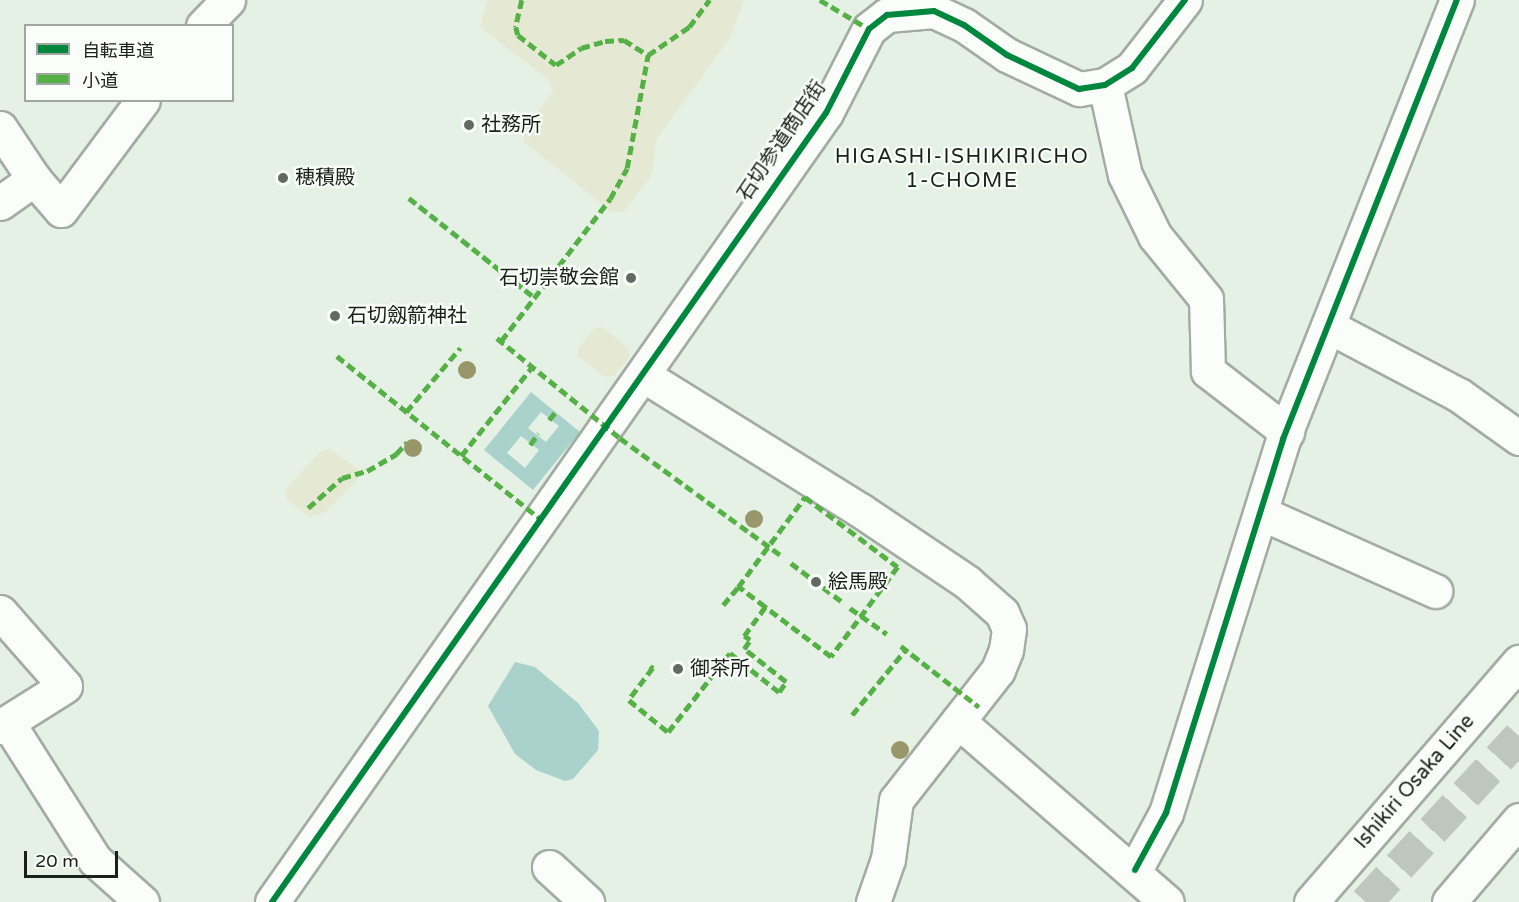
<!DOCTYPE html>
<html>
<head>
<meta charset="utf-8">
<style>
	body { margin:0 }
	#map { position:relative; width:1519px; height:902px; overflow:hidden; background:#e6f1e6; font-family:"Varela Round","Noto Sans JP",sans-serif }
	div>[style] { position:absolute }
	.green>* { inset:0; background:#e5e8d2 }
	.water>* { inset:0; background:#a8d2cb }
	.highway-tunnel>* { height:33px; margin-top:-16.5px; transform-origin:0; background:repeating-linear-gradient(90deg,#bdc7bd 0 33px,transparent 0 49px) }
	.roads { filter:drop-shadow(2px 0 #a3aca3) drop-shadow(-2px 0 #a3aca3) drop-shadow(0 2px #a3aca3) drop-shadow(0 -2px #a3aca3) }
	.minor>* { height:33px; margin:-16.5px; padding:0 16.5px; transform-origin:16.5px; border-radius:16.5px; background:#fbfdfb }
	.major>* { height:33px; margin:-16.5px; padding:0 16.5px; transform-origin:16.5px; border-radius:16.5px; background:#fbfdfb }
	.quiet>* { height:4.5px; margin-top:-2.25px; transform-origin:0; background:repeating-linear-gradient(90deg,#55b145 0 9px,transparent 0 13.5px) }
	.cycleway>* { height:6px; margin:-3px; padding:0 3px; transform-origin:3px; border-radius:3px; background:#00873e }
	.trees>* { width:18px; height:18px; margin:-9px; border-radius:50%; background:#979769 }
	.dots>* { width:16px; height:16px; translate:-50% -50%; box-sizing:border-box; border:3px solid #fafefa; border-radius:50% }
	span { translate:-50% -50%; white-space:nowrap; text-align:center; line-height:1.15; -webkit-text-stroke:4.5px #fafefa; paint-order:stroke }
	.poi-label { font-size:20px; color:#192119 }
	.left { translate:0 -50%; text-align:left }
	.right { translate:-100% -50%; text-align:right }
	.street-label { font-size:20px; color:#192119 }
	.neighbourhood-label { font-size:21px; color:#192119; letter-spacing:1.5px }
	.legend { position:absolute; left:24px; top:24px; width:210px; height:78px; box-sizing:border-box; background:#fafefa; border:2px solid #a0a6a0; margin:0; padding:8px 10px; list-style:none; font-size:18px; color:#192119 }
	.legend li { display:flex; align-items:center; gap:12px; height:30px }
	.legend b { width:30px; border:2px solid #a0a6a0 }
	.scale { position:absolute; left:24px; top:851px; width:94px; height:27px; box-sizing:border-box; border:3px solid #192119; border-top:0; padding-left:8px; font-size:18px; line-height:21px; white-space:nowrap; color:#192119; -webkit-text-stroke:4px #fafefa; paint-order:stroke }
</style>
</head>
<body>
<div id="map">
	<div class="green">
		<i style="clip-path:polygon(488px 0,744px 0,730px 38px,656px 140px,652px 175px,624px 211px,612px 212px,524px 142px,524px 129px,553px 92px,548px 79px,480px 27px)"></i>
		<i style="clip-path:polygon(603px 327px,627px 347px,630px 356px,615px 375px,605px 377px,579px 357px,578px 349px,595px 328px)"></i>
		<i style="clip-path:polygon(329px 448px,359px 470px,358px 479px,326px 512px,309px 517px,286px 498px,286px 489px,319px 453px)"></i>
	</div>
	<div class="water">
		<i style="clip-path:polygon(evenodd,531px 392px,580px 432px,533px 490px,484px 450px,531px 392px,541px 412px,559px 426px,546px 442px,528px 428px,541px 412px,531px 392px,521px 436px,539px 450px,525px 468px,507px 453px,521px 436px)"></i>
		<i style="clip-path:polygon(515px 662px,535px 667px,578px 703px,599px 731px,598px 750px,573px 779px,565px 781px,536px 770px,515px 754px,488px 706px)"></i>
	</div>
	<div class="highway-tunnel">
		<i style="left:1366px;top:902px;width:226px;rotate:-47.3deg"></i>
	</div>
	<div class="roads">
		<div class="minor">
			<i style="left:203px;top:26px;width:36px;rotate:-46deg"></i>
			<i style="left:1105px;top:85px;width:92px;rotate:77.5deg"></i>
			<i style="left:1125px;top:175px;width:68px;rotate:63.8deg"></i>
			<i style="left:1155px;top:236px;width:81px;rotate:51deg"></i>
			<i style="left:1206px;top:299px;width:72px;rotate:88.4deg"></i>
			<i style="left:1208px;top:371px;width:100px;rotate:37.7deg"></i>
			<i style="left:0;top:128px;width:61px;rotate:56.3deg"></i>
			<i style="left:34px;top:179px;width:41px;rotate:48.9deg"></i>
			<i style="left:61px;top:210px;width:137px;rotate:-53.3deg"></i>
			<i style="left:0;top:203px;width:42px;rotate:-35.2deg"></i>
			<i style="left:1328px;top:326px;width:148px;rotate:27.8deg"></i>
			<i style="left:1459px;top:395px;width:74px;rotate:35.6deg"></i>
			<i style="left:643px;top:375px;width:256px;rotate:31.9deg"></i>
			<i style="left:860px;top:510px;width:129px;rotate:33.9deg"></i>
			<i style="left:967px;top:582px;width:47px;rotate:41.5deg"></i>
			<i style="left:1002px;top:613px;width:17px;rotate:66deg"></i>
			<i style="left:1009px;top:629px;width:21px;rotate:98deg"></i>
			<i style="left:1006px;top:650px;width:22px;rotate:112deg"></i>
			<i style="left:998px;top:670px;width:165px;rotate:128.1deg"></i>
			<i style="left:896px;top:800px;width:60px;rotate:97.7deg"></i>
			<i style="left:888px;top:859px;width:46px;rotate:109.2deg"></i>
			<i style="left:1261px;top:513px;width:191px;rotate:24.1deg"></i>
			<i style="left:0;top:612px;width:98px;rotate:48.7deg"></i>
			<i style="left:65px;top:686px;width:77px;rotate:147.8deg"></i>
			<i style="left:958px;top:721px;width:276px;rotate:40.9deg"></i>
			<i style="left:8px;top:723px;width:162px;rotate:57.6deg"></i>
			<i style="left:95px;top:860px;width:63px;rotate:41.8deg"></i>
			<i style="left:549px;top:867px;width:52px;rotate:42.6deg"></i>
			<i style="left:1135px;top:870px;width:65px;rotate:-61.5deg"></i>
			<i style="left:1166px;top:813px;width:392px;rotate:-72.6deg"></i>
			<i style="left:1283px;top:439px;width:472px;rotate:-68.4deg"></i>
			<i style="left:272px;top:902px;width:964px;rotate:-54.93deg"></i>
			<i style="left:826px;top:113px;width:94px;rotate:-62.9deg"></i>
			<i style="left:869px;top:29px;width:23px;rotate:-38deg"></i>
			<i style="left:887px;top:15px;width:47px;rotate:-4.9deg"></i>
			<i style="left:934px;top:11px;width:33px;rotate:25deg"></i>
			<i style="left:964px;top:25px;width:52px;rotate:34.9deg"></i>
			<i style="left:1007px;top:55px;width:80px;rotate:25.3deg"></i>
			<i style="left:1079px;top:89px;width:26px;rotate:-9deg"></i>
			<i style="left:1105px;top:85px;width:32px;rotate:-32deg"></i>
			<i style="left:1132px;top:68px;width:86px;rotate:-52.1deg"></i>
		</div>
		<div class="major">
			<i style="left:1311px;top:902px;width:318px;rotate:-49.1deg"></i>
			<i style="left:1449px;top:902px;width:108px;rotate:-49.5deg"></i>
		</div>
	</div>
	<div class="quiet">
		<i style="left:522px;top:0;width:28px;rotate:103deg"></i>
		<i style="left:516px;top:27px;width:8px;rotate:76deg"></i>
		<i style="left:518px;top:35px;width:48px;rotate:38.3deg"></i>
		<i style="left:556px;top:65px;width:30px;rotate:-34deg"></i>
		<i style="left:581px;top:48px;width:25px;rotate:-16deg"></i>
		<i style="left:605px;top:41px;width:19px;rotate:-3deg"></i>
		<i style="left:624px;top:40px;width:28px;rotate:32deg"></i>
		<i style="left:820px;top:0;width:57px;rotate:30.6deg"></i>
		<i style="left:409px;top:198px;width:159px;rotate:38.4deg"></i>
		<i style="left:497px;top:338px;width:159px;rotate:39.1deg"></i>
		<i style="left:620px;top:438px;width:200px;rotate:36.1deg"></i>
		<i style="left:501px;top:341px;width:179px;rotate:-52.5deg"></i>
		<i style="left:610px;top:199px;width:35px;rotate:-61deg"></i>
		<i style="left:627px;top:168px;width:115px;rotate:-79.5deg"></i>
		<i style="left:648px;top:55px;width:50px;rotate:-34.3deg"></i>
		<i style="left:689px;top:27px;width:34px;rotate:-53deg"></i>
		<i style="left:337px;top:356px;width:259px;rotate:38.7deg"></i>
		<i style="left:406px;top:412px;width:84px;rotate:-49.8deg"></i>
		<i style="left:549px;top:420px;width:13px;rotate:-51deg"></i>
		<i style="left:530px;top:445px;width:14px;rotate:-54deg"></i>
		<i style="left:461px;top:456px;width:114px;rotate:-51.4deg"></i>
		<i style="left:308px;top:508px;width:45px;rotate:-41.4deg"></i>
		<i style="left:342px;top:478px;width:26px;rotate:-16deg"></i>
		<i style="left:367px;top:471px;width:34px;rotate:-30deg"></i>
		<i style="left:396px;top:454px;width:16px;rotate:-47deg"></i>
		<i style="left:791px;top:563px;width:63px;rotate:37.2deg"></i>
		<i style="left:723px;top:605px;width:23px;rotate:-50deg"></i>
		<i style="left:850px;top:608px;width:45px;rotate:35.1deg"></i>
		<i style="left:901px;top:646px;width:99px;rotate:38deg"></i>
		<i style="left:650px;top:666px;width:4px;rotate:34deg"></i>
		<i style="left:653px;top:668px;width:40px;rotate:127deg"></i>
		<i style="left:629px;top:700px;width:50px;rotate:39.4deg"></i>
		<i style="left:668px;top:732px;width:100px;rotate:-51.9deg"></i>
		<i style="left:730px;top:653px;width:63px;rotate:38.5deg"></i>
		<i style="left:779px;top:692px;width:12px;rotate:-55deg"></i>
		<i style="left:786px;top:682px;width:53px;rotate:-141.8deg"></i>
		<i style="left:744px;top:649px;width:11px;rotate:-56deg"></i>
		<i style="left:750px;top:640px;width:7px;rotate:-146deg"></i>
		<i style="left:744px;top:636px;width:36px;rotate:-54deg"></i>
		<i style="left:765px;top:607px;width:34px;rotate:-143deg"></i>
		<i style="left:738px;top:587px;width:112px;rotate:-53.3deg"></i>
		<i style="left:805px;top:497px;width:116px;rotate:37deg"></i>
		<i style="left:898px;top:567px;width:112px;rotate:126.7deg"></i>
		<i style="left:831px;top:657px;width:83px;rotate:-142.9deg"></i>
		<i style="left:852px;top:715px;width:85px;rotate:-50.7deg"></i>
	</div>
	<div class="cycleway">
		<i style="left:1135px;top:870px;width:65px;rotate:-61.5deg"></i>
		<i style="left:1166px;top:813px;width:392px;rotate:-72.6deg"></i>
		<i style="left:1283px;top:439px;width:472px;rotate:-68.4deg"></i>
		<i style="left:272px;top:902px;width:964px;rotate:-54.93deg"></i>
		<i style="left:826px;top:113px;width:94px;rotate:-62.9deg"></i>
		<i style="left:869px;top:29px;width:23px;rotate:-38deg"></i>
		<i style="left:887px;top:15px;width:47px;rotate:-4.9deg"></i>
		<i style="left:934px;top:11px;width:33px;rotate:25deg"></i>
		<i style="left:964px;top:25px;width:52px;rotate:34.9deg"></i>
		<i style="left:1007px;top:55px;width:80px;rotate:25.3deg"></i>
		<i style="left:1079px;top:89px;width:26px;rotate:-9deg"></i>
		<i style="left:1105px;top:85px;width:32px;rotate:-32deg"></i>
		<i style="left:1132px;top:68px;width:86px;rotate:-52.1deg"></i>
	</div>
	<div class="trees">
		<i style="left:467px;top:370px"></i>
		<i style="left:413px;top:448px"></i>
		<i style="left:754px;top:519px"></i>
		<i style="left:900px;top:750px"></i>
	</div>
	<div class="dots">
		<i style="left:469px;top:125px;background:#616a61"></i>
		<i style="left:283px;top:178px;background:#616a61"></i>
		<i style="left:631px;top:278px;background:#616a61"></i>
		<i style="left:335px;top:316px;background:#616a61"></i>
		<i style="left:816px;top:582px;background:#616a61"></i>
		<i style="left:678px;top:669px;background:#616a61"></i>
	</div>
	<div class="poi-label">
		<span class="left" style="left:481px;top:125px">社務所</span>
		<span class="left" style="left:295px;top:178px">穂積殿</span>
		<span class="right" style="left:619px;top:278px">石切崇敬会館</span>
		<span class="left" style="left:347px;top:316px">石切劔箭神社</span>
		<span class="left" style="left:828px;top:582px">絵馬殿</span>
		<span class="left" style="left:690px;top:669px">御茶所</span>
	</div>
	<div class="street-label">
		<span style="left:782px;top:141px;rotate:-56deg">石切参道商店街</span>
		<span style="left:1415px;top:782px;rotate:-49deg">Ishikiri Osaka Line</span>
	</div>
	<div class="neighbourhood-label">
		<span style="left:962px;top:169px">HIGASHI-ISHIKIRICHO<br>1-CHOME</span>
	</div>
	<ul class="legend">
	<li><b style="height:8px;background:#00873e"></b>自転車道</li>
	<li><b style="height:8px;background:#55b145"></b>小道</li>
	</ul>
	<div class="scale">20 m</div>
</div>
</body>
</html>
